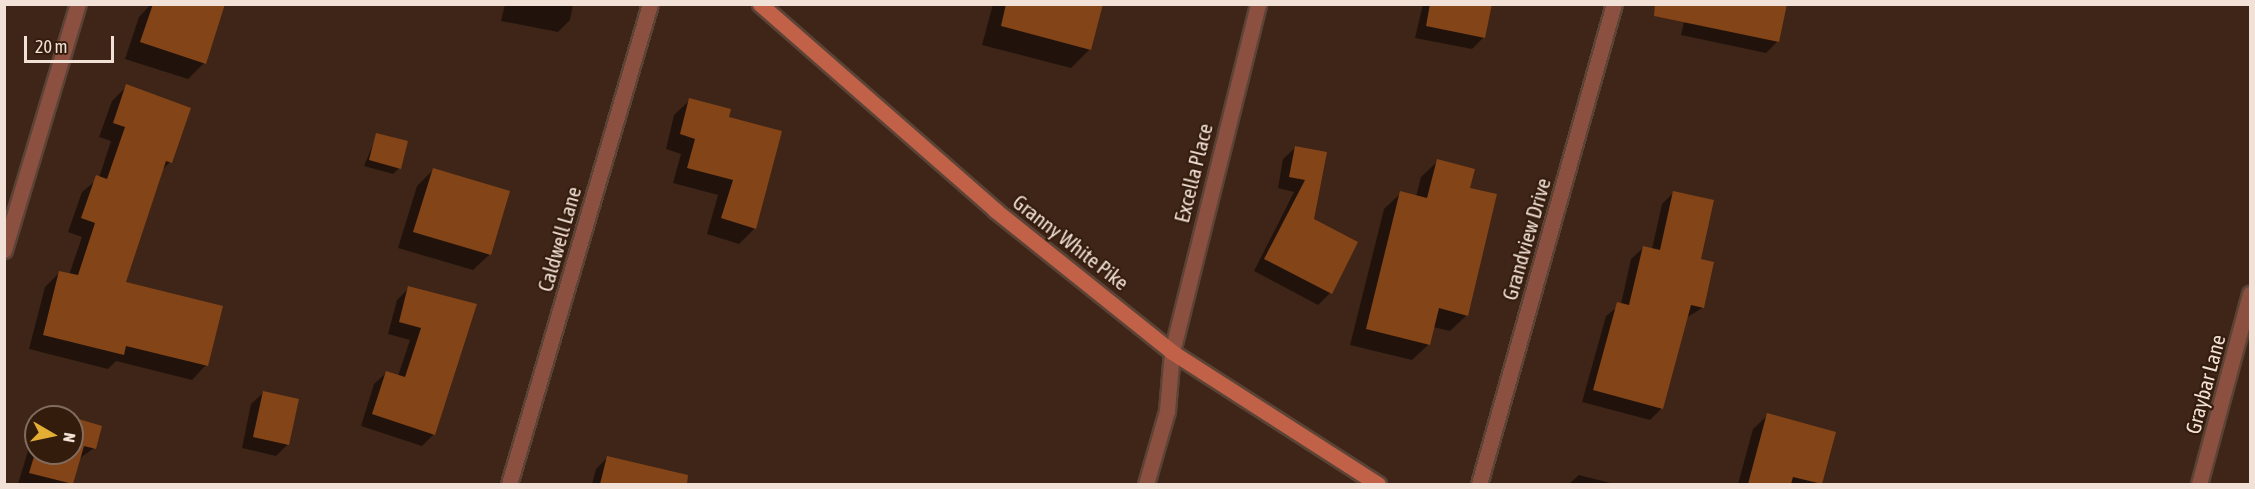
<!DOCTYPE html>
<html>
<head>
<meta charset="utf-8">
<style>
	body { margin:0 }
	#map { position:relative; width:2255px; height:489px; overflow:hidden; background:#3e2517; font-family:"Asap Condensed",sans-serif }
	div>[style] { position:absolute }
	.shadow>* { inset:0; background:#0007 }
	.building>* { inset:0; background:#834418 }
	.roads { filter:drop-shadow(2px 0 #5b4336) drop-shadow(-2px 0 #5b4336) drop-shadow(0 2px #5b4336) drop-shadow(0 -2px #5b4336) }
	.minor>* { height:15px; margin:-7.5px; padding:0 7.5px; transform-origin:7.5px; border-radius:7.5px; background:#8c5040 }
	.secondary>* { height:15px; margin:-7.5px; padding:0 7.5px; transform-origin:7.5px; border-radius:7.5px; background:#c16148 }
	span { translate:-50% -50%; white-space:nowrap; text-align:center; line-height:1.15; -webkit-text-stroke:4.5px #341c0d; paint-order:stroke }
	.street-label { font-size:21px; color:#f2e1d7 }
	.frame { position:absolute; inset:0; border:6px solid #f2e1d7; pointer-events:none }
	.north { position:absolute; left:24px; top:405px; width:60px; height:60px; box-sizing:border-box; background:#341c0d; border:2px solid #806b5e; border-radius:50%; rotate:99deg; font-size:16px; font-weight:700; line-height:24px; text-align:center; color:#f2e1d7 }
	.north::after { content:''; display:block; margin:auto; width:21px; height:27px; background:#e4ae35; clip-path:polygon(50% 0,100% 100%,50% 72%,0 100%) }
	.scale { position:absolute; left:24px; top:36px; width:90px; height:27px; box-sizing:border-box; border:3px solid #f2e1d7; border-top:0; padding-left:8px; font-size:18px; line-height:21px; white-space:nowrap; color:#f2e1d7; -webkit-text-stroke:4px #341c0d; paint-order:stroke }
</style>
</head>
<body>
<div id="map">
	<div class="shadow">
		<i style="clip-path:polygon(151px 4px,212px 4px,204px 63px,188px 79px,125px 59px,139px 17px)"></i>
		<i style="clip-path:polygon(505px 4px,573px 4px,570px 20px,558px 32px,501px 21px)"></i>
		<i style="clip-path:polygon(993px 4px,1102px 4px,1090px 49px,1071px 68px,982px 45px)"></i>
		<i style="clip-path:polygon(1423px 4px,1492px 4px,1484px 37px,1472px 49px,1415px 38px)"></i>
		<i style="clip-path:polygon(1688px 4px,1778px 41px,1766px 53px,1681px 35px)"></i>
		<i style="clip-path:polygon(127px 86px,170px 162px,161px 171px,124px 283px,206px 365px,192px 380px,116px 361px,108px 369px,29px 349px,45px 287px,60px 272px,69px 275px,82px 237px,68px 232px,82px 192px,99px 178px,111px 141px,99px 137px,112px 101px)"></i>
		<i style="clip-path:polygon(690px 100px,727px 118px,780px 132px,754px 229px,739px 244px,707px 234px,718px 195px,673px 183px,681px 154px,666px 149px,674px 115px)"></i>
		<i style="clip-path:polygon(377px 135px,399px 168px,393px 174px,364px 166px)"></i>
		<i style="clip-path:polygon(1295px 148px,1325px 153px,1312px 220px,1330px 293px,1318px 305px,1254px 271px,1294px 192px,1278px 188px,1283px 159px)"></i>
		<i style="clip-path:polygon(1438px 161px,1468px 189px,1467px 315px,1450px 331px,1433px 327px,1429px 344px,1412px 360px,1350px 345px,1384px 209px,1401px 193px,1416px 197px,1421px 177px)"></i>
		<i style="clip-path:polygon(433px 170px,490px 254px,473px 270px,398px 248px,417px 186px)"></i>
		<i style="clip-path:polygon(1674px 192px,1702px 308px,1686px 318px,1662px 408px,1650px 420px,1582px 402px,1606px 316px,1621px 304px,1631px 259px,1643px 248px,1652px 249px,1662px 204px)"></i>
		<i style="clip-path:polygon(409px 288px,475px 305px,434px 434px,422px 446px,361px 426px,374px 384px,386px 373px,398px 376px,410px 340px,388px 334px,397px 300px)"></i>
		<i style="clip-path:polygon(263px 393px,288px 444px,276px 456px,242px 448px,251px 404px)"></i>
		<i style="clip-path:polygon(48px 412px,65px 417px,43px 417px)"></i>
		<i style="clip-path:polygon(1768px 415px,1834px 433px,1820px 484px,1738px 484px,1753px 429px)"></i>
		<i style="clip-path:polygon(72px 419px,94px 448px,79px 459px,72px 484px,18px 484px,36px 424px,36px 453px,72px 453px)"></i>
		<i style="clip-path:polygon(608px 457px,660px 470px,657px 484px,592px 484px,596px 469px)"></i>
		<i style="clip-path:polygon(1579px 475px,1614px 484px,1569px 484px)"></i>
	</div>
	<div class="building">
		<i style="clip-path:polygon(153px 4px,225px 4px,206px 64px,140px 42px)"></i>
		<i style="clip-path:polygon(1006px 4px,1103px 4px,1091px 50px,1001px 26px)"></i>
		<i style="clip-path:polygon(1430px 4px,1492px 4px,1485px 38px,1426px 26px)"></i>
		<i style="clip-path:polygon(1655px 4px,1787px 4px,1779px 42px,1654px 16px)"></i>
		<i style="clip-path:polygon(126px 84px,191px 108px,172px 163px,166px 161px,126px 282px,223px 306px,208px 366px,126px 346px,124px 355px,43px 335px,59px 271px,78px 275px,95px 223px,81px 218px,96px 175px,107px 179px,125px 127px,113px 123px)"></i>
		<i style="clip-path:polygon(689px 98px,731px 109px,729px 117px,782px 131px,756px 229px,721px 218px,733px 180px,687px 168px,695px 139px,680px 134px)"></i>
		<i style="clip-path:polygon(376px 133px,408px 141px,401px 169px,369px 160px)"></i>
		<i style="clip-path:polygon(1295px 146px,1327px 152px,1314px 219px,1358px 242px,1332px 294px,1264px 259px,1305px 180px,1289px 177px)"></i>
		<i style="clip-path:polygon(1437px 159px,1475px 169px,1470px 188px,1497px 194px,1468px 316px,1439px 308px,1430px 345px,1366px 329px,1400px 191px,1427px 198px)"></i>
		<i style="clip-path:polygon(433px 168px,510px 191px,491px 255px,413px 232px)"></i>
		<i style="clip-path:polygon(1673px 191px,1714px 200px,1701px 259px,1714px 262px,1704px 308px,1691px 305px,1663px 409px,1593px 390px,1617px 302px,1629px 305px,1643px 246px,1660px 250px)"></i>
		<i style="clip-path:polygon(408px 286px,477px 304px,435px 435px,372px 414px,386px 371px,405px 377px,421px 328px,399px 322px)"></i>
		<i style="clip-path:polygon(263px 391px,299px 399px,289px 445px,253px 437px)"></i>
		<i style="clip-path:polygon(1767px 413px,1836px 432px,1822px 484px,1793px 477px,1791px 484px,1748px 484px)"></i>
		<i style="clip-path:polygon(72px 417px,102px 426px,96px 449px,84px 446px,73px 484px,29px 473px,36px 450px,72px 453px)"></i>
		<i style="clip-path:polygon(607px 456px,688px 475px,687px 484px,600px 484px)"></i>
	</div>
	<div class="roads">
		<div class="minor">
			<i style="left:4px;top:250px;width:257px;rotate:-73.3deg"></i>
			<i style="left:509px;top:484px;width:500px;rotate:-73.63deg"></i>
			<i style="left:1146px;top:484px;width:76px;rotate:-74deg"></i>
			<i style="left:1167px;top:411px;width:59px;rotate:-85.2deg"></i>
			<i style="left:1172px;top:352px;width:358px;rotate:-76.1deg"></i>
			<i style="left:1479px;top:484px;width:499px;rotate:-74.3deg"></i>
			<i style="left:2199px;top:484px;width:197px;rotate:-75deg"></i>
		</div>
		<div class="secondary">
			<i style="left:760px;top:4px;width:313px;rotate:41.2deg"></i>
			<i style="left:995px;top:210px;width:227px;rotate:38.7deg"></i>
			<i style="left:1172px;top:352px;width:245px;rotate:32.7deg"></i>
		</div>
	</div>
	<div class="street-label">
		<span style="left:1193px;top:173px;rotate:-76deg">Excella Place</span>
		<span style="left:559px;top:239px;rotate:-74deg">Caldwell Lane</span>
		<span style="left:1526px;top:239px;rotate:-74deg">Grandview Drive</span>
		<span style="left:1071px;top:242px;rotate:38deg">Granny White Pike</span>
		<span style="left:2205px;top:384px;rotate:-75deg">Graybar Lane</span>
	</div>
	<div class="frame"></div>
	<div class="north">N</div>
	<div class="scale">20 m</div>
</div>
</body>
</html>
